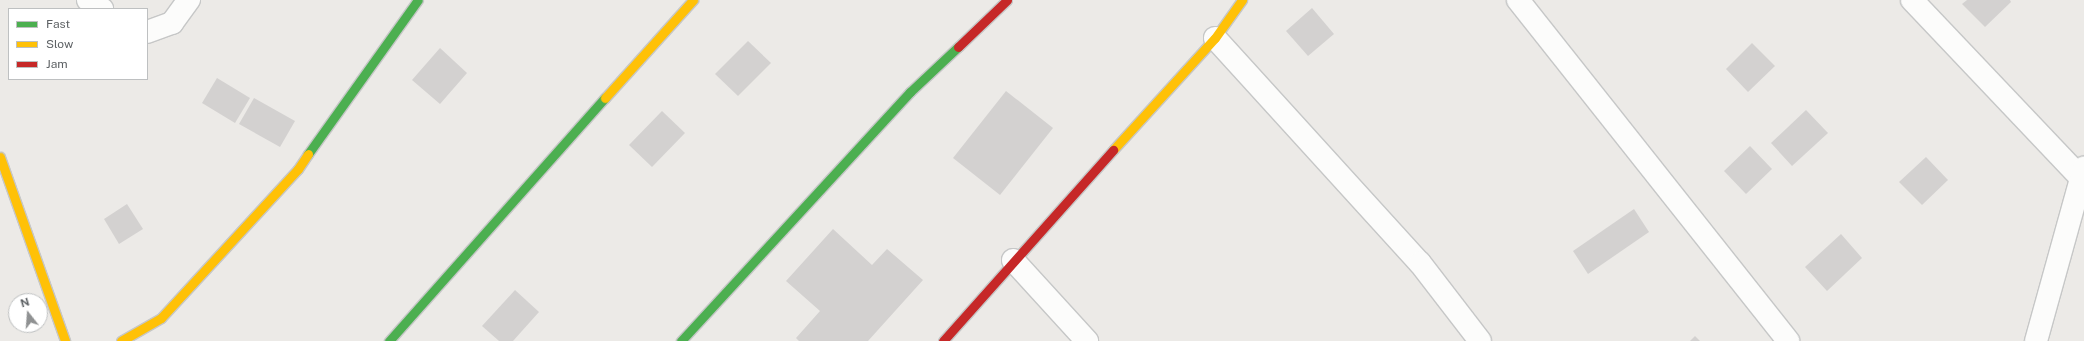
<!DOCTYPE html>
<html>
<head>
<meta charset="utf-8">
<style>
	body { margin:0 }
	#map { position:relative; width:2084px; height:341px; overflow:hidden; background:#eceae7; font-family:"Public Sans",sans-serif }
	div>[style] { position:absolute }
	.building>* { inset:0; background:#d3d1d0 }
	.roads { filter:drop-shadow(1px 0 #c6c7c7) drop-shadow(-1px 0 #c6c7c7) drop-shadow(0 1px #c6c7c7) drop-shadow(0 -1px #c6c7c7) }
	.street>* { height:22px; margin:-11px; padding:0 11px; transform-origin:11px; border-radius:11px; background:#fcfcfb }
	.fast>* { height:9px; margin:-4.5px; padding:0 4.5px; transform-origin:4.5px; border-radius:4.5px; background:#4caf50 }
	.slow>* { height:9px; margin:-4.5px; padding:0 4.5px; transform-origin:4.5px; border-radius:4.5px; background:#ffc107 }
	.jam>* { height:9px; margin:-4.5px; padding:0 4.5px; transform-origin:4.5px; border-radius:4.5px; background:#c62828 }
	span { translate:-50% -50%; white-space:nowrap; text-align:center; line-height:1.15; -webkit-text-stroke:3.5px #fff; paint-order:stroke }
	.legend { position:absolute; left:8px; top:8px; width:140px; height:72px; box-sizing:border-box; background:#fff; border:1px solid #bec0c1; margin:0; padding:5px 7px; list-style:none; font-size:12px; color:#5d6164 }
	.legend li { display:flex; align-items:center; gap:8px; height:20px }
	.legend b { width:20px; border:1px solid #bec0c1 }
	.north { position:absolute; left:8px; top:293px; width:40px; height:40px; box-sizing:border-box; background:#fff; border:1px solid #bec0c1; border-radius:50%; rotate:343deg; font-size:11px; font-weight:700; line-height:16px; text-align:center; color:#5d6164 }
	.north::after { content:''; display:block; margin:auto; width:14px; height:18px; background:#8f9192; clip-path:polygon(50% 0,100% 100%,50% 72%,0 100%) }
</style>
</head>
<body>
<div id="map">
	<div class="building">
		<i style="clip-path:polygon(1967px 0,2010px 0,2011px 2px,1985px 27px,1962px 4px)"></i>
		<i style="clip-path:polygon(1312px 8px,1334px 34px,1308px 56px,1286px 31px)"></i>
		<i style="clip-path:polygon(748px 41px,771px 63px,738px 96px,715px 74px)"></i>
		<i style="clip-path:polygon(1752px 43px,1775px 66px,1748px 92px,1726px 69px)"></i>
		<i style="clip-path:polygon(440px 48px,467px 73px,440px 104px,412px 80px)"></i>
		<i style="clip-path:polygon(217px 78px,250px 98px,235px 123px,202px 103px)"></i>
		<i style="clip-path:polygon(1006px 91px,1053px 128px,1000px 195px,953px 158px)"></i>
		<i style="clip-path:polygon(254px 98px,295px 121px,280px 147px,239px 124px)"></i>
		<i style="clip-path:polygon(1806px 110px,1828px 133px,1792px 166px,1771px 143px)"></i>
		<i style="clip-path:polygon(662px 111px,685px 133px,652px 167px,629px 145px)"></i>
		<i style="clip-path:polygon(1750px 146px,1772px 169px,1746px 194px,1724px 171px)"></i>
		<i style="clip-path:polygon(1926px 157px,1948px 180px,1922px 205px,1899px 182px)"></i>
		<i style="clip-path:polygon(127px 204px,143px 229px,119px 244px,104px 219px)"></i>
		<i style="clip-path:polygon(1634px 209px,1649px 232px,1588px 274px,1573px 251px)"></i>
		<i style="clip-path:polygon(833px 229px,872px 265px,887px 249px,923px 280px,868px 341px,799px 341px,796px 338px,820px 311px,786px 281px)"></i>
		<i style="clip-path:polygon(1841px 234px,1862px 258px,1827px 291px,1805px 267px)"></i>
		<i style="clip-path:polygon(515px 290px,539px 312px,513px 341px,499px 341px,482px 326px)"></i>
		<i style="clip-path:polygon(1695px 336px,1700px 341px,1690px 341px)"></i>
	</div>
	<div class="roads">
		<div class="street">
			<i style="left:88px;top:0;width:17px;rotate:33deg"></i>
			<i style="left:1518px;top:0;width:435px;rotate:51.6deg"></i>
			<i style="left:1912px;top:0;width:245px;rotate:46.5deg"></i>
			<i style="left:147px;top:32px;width:27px;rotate:-20deg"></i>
			<i style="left:172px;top:23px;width:29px;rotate:-54deg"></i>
			<i style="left:1215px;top:38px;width:304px;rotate:47.7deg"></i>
			<i style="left:1420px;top:263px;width:98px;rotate:52.4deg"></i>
			<i style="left:1013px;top:260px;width:110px;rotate:47.6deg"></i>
			<i style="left:2036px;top:341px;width:180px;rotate:-74.5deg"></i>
		</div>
		<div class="fast">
			<i style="left:308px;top:154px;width:189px;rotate:-54.5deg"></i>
			<i style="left:389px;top:341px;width:325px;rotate:-48.4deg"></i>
			<i style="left:681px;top:341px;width:338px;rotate:-47.4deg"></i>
			<i style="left:910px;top:92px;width:66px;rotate:-43.2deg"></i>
		</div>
		<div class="slow">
			<i style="left:605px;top:98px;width:132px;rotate:-48.1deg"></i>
			<i style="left:1113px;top:150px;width:151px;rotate:-47.7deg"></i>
			<i style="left:1215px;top:38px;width:47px;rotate:-54.6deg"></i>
			<i style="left:0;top:157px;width:195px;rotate:70.5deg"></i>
			<i style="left:121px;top:341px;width:46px;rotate:-29.9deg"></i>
			<i style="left:161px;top:318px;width:202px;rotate:-47.4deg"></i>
			<i style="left:298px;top:169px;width:18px;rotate:-56deg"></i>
		</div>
		<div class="jam">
			<i style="left:958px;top:47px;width:68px;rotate:-43.8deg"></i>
			<i style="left:943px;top:341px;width:256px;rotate:-48.3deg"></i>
		</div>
	</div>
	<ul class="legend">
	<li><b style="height:5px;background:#4caf50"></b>Fast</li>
	<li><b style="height:5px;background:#ffc107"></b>Slow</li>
	<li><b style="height:5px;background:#c62828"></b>Jam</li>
	</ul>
	<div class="north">N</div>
</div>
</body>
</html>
